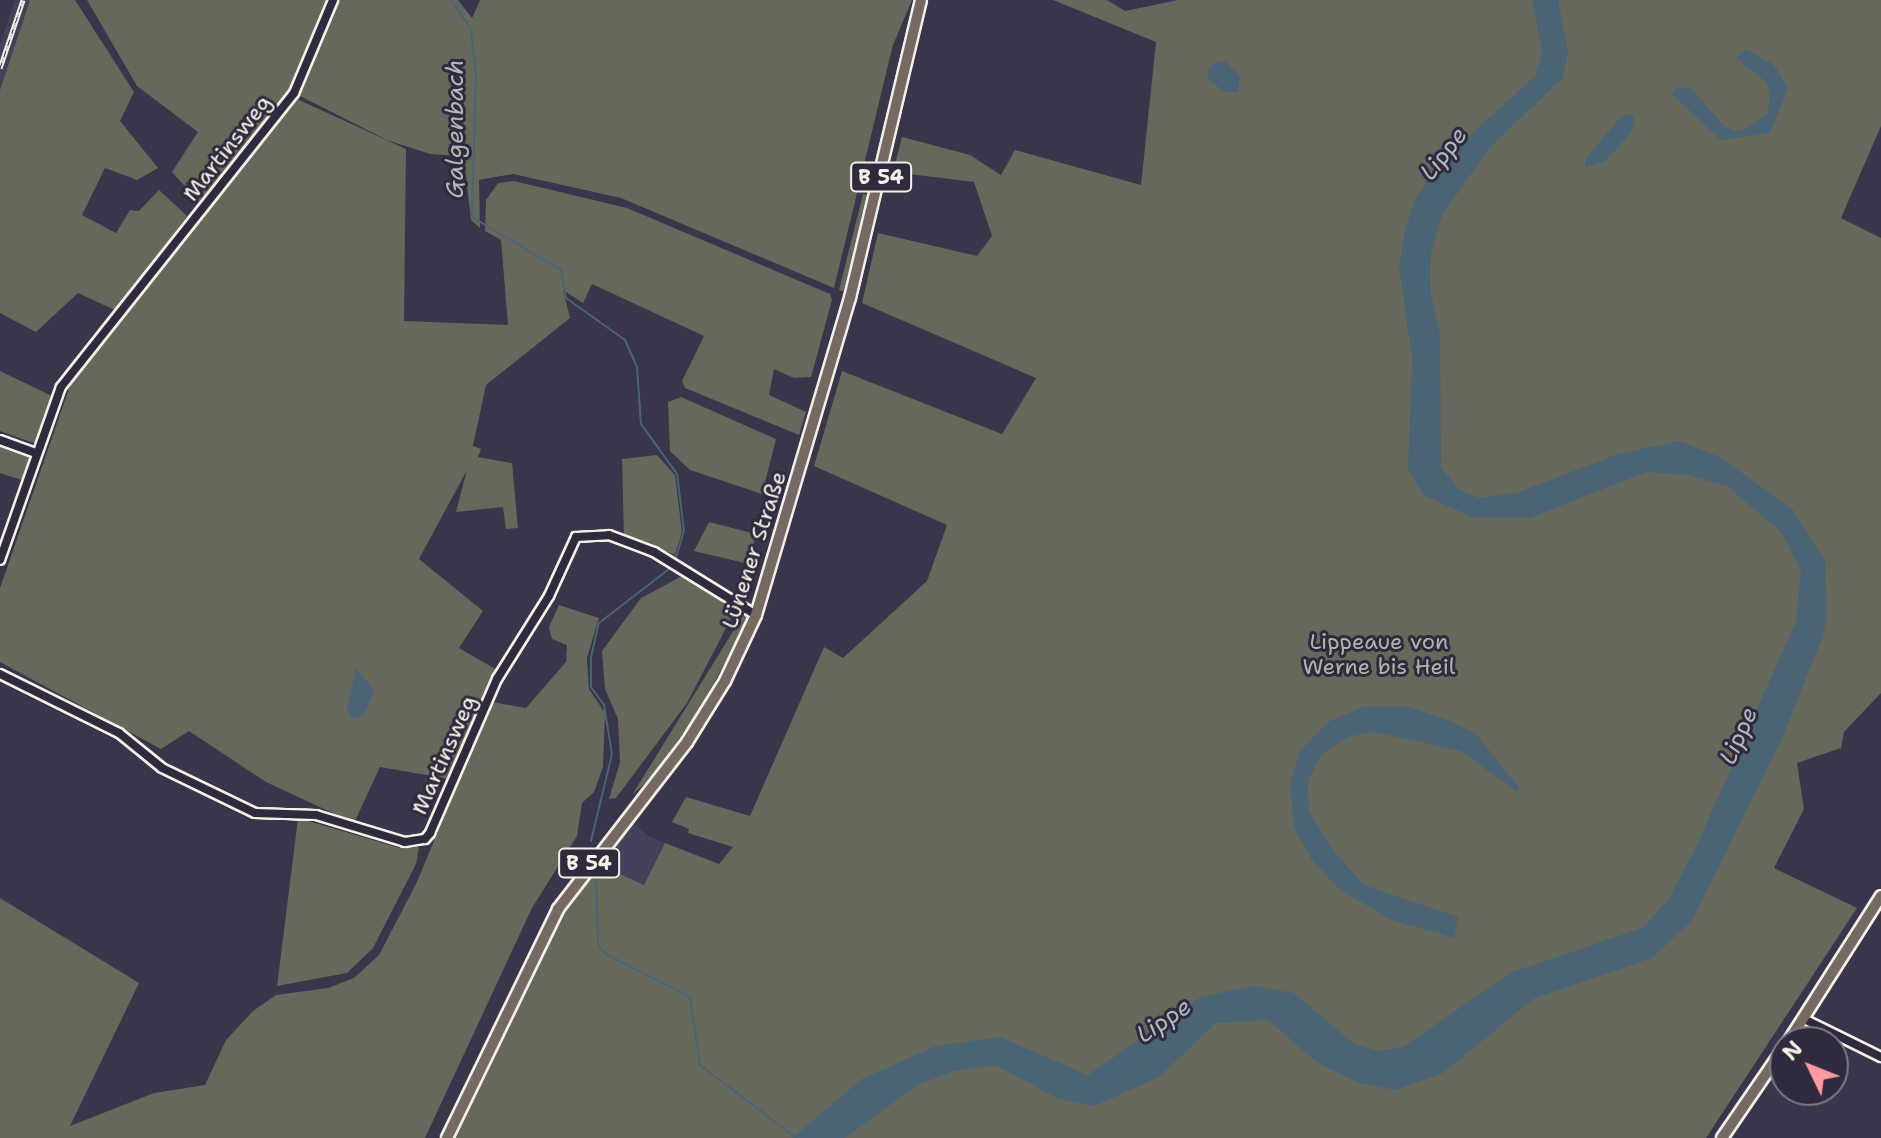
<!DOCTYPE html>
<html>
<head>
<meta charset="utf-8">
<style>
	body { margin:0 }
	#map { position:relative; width:1881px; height:1138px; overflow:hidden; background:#39354a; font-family:"Shantell Sans",sans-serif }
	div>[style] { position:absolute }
	.built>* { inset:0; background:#44425a }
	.green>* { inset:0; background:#65685a }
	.water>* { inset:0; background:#4b6475 }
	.stream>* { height:2px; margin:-1px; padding:0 1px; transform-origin:1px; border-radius:1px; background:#4b6475 }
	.roads { filter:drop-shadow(2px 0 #f4f1e8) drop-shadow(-2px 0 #f4f1e8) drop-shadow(0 2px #f4f1e8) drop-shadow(0 -2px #f4f1e8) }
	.minor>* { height:8px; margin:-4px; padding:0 4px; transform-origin:4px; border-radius:4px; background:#2f2a3d }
	.major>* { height:10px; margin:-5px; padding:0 5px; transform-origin:5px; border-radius:5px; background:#766964 }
	.rail>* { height:5px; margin-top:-2.5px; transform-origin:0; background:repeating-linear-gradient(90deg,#2f2a3d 0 6px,#f4f1e8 0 12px); box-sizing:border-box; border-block:2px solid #f4f1e8 }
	span { translate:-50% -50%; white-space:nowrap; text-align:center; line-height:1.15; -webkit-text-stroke:6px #2f2a3d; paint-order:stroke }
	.shield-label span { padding:2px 6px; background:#2f2a3d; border:2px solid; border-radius:6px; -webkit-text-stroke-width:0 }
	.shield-label { font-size:20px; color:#f4f1e8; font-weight:700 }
	.street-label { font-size:22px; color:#f4f1e8 }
	.park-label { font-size:22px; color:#b4b3a8 }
	.water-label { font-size:24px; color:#b0b9ba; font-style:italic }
	.north { position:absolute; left:1769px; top:1026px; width:80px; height:80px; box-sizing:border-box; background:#2f2a3d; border:2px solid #7e7a81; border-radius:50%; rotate:313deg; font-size:22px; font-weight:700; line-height:32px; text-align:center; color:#f4f1e8 }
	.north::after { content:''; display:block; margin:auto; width:28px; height:36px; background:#ff9aa2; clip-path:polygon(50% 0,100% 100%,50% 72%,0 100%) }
</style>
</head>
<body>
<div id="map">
	<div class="built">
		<i style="clip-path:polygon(15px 0,30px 0,0 90px,0 44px)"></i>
		<i style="clip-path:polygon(633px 821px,648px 836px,665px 843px,644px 885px,623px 876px,617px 898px,600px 865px)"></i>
	</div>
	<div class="green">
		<i style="clip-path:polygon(30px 0,75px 0,134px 92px,120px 121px,158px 168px,137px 180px,105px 168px,82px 215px,116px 233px,130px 210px,139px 211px,159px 190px,187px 216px,117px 311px,78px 293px,36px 332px,0 313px,0 90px)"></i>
		<i style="clip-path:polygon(87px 0,328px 0,290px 90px,199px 202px,172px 172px,198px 132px,137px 86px)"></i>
		<i style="clip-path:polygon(339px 0,458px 0,472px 18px,480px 0,912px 0,893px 45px,834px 288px,621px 198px,513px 174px,479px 180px,480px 228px,471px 220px,465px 168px,458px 156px,430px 154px,387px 140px,294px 93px)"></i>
		<i style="clip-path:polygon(1053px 0,1107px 0,1125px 11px,1178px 0,1881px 0,1881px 126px,1841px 218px,1881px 238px,1881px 693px,1844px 732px,1841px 748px,1797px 763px,1804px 809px,1774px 868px,1857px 908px,1706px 1138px,453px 1138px,545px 940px,600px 865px,644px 885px,665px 843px,719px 864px,733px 847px,688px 833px,689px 829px,672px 822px,686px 797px,750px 816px,824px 647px,843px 658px,927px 581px,947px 525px,814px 466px,842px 371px,1002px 434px,1036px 378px,862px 303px,878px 233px,977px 256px,992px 236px,974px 182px,893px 172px,902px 137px,970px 155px,1001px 175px,1015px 150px,1141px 185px,1156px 42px)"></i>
		<i style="clip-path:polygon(297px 99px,406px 149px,404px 321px,508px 325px,501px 240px,485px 231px,486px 200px,498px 183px,514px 181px,627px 208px,830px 294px,832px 300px,811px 377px,794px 378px,774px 369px,769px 395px,806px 412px,799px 435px,685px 388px,682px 381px,704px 336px,592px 284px,583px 303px,563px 290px,570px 318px,486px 385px,473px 446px,481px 449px,478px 457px,512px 463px,518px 528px,506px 529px,503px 507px,456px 512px,467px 470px,419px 559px,483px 611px,459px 648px,497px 670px,449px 779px,380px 767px,354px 823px,266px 782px,189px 731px,161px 749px,0 662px,0 588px,72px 380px)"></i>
		<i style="clip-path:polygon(863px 194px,870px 195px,845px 292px,839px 290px)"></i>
		<i style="clip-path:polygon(0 371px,54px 397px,34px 443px,0 431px)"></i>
		<i style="clip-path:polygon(681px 397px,776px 439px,762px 494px,690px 470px,670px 451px,668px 402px)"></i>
		<i style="clip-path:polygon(0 445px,32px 456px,25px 481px,0 473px)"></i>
		<i style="clip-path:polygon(657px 455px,675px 475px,682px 532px,675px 555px,624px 535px,622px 459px)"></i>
		<i style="clip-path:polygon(709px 522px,756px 534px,749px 564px,694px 551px)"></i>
		<i style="clip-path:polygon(684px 575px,736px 609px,687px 703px,616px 798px,609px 799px,620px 762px,618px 719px,605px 689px,602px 651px,641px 598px)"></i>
		<i style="clip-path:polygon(559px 605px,599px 618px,587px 658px,589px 689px,605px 713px,603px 767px,594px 792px,582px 803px,577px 836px,532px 908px,425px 1138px,0 1138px,0 898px,139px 983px,70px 1126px,154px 1093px,205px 1085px,226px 1040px,253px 1011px,276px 995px,328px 988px,354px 978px,379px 955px,416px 884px,492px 702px,526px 708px,566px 662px,567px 645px,552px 639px,549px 627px)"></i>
		<i style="clip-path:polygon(745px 612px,748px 617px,739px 638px,697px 714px,651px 778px,632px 795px)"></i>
		<i style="clip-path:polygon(298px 818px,400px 848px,419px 847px,416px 864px,373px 948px,347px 973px,277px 986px)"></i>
	</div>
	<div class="water">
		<i style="clip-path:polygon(1532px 0,1558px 0,1568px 51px,1563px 78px,1490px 147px,1442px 215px,1431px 254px,1430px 290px,1440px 334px,1441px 467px,1459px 490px,1480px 498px,1517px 493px,1618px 454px,1679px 441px,1720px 457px,1793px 510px,1825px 560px,1827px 619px,1821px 640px,1782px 738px,1693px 919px,1652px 958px,1533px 999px,1443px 1073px,1395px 1090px,1360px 1083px,1318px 1063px,1268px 1020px,1216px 1023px,1159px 1077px,1094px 1106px,1059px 1099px,995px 1065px,954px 1071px,917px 1085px,845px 1138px,792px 1138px,862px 1079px,936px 1046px,1000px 1037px,1088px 1075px,1201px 997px,1252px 986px,1294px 993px,1354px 1044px,1378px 1051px,1403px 1047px,1512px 972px,1642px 928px,1668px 900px,1697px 845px,1796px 621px,1801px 572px,1781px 532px,1727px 486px,1687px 475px,1646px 472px,1530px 518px,1474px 518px,1423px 495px,1408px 469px,1412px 358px,1399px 267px,1405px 231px,1415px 199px,1437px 165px,1535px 76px,1542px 52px)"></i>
		<i style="clip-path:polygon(1746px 49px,1774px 65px,1788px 88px,1770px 133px,1721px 140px,1672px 94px,1676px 87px,1691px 88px,1724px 126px,1734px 131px,1748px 128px,1767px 113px,1770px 96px,1767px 83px,1736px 58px)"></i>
		<i style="clip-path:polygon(1225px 61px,1240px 76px,1238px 92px,1225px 92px,1209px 80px,1207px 71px,1214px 63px)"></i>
		<i style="clip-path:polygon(1622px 115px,1632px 115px,1635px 123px,1629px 135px,1605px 161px,1585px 168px,1586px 159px)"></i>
		<i style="clip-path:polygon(356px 668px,374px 690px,365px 713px,357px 718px,350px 717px,347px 708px)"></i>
		<i style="clip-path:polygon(1363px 707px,1409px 707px,1448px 720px,1475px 733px,1519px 787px,1517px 792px,1461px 751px,1374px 732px,1347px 737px,1321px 755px,1308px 781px,1309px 811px,1332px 849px,1364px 885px,1458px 917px,1454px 938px,1389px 919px,1338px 888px,1312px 860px,1294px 828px,1290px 783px,1300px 751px,1328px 722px)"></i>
	</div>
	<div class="stream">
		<i style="left:451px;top:0;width:35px;rotate:55deg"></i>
		<i style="left:471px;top:29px;width:46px;rotate:83.8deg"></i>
		<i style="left:476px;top:75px;width:142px;rotate:91.6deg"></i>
		<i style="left:472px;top:217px;width:104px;rotate:30.8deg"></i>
		<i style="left:561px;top:270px;width:28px;rotate:80deg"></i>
		<i style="left:566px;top:298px;width:72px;rotate:35.4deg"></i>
		<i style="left:625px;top:340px;width:30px;rotate:66deg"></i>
		<i style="left:637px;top:367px;width:57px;rotate:86deg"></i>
		<i style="left:641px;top:424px;width:62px;rotate:54.2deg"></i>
		<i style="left:677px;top:474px;width:57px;rotate:83deg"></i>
		<i style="left:684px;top:531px;width:30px;rotate:107deg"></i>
		<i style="left:591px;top:841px;width:89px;rotate:-76.4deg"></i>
		<i style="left:612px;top:754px;width:50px;rotate:-99.3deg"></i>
		<i style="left:604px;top:705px;width:22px;rotate:-126deg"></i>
		<i style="left:591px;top:687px;width:30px;rotate:-90deg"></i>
		<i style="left:591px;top:657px;width:35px;rotate:-77deg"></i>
		<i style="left:599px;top:623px;width:93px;rotate:-37.6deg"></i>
		<i style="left:596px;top:870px;width:73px;rotate:88.4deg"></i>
		<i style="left:598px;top:943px;width:12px;rotate:59deg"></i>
		<i style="left:604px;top:953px;width:97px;rotate:27.1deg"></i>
		<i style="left:690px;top:997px;width:69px;rotate:81.6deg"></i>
		<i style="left:700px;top:1065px;width:121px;rotate:37.2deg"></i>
	</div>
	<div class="roads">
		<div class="minor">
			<i style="left:0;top:440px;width:38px;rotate:20deg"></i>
			<i style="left:0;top:560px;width:183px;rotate:-70.6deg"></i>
			<i style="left:61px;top:387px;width:375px;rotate:-51.6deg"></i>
			<i style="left:294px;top:93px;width:101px;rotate:-67.2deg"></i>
			<i style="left:0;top:674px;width:133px;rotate:26.4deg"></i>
			<i style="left:119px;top:733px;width:55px;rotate:39.1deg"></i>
			<i style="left:162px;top:768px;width:103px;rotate:25.8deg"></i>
			<i style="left:255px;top:813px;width:61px;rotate:1.9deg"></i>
			<i style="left:316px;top:815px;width:93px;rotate:16.9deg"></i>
			<i style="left:405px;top:842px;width:20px;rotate:-9deg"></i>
			<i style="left:425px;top:839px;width:8px;rotate:-50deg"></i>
			<i style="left:430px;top:833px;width:168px;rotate:-66.5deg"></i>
			<i style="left:497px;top:679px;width:98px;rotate:-57.9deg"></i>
			<i style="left:549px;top:596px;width:65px;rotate:-65.4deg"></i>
			<i style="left:576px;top:537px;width:33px;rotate:-3deg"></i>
			<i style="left:609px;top:535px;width:48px;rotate:20.7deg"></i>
			<i style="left:654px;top:552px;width:120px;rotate:31.7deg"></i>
			<i style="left:1804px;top:1019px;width:86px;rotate:26.3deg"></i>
		</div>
		<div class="major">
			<i style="left:1788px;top:1042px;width:173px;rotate:-57.5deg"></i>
			<i style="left:447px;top:1138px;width:254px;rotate:-64.1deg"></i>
			<i style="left:558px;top:909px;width:211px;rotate:-52.3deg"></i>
			<i style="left:687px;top:742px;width:72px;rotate:-58.1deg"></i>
			<i style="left:725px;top:681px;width:73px;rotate:-64.8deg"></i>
			<i style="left:756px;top:615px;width:331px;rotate:-73.5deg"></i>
			<i style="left:850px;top:298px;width:306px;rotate:-76.6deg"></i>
			<i style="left:1722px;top:1138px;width:112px;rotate:-55.6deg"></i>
		</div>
	</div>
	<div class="rail">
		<i style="left:0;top:68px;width:72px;rotate:-71.3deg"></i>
	</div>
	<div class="shield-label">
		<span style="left:881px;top:177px">B 54</span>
		<span style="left:589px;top:863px">B 54</span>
	</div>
	<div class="street-label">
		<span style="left:227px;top:148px;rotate:-52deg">Martinsweg</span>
		<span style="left:754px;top:550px;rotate:-72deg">Lünener Straße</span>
		<span style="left:444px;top:755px;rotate:-66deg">Martinsweg</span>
	</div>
	<div class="park-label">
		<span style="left:1379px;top:654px">Lippeaue von<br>Werne bis Heil</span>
	</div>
	<div class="water-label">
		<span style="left:456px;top:129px;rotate:-90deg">Galgenbach</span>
		<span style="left:1444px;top:154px;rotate:-52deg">Lippe</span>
		<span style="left:1739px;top:736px;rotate:-66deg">Lippe</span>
		<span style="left:1164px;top:1021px;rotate:-34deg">Lippe</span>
	</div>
	<div class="north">N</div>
</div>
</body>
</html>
